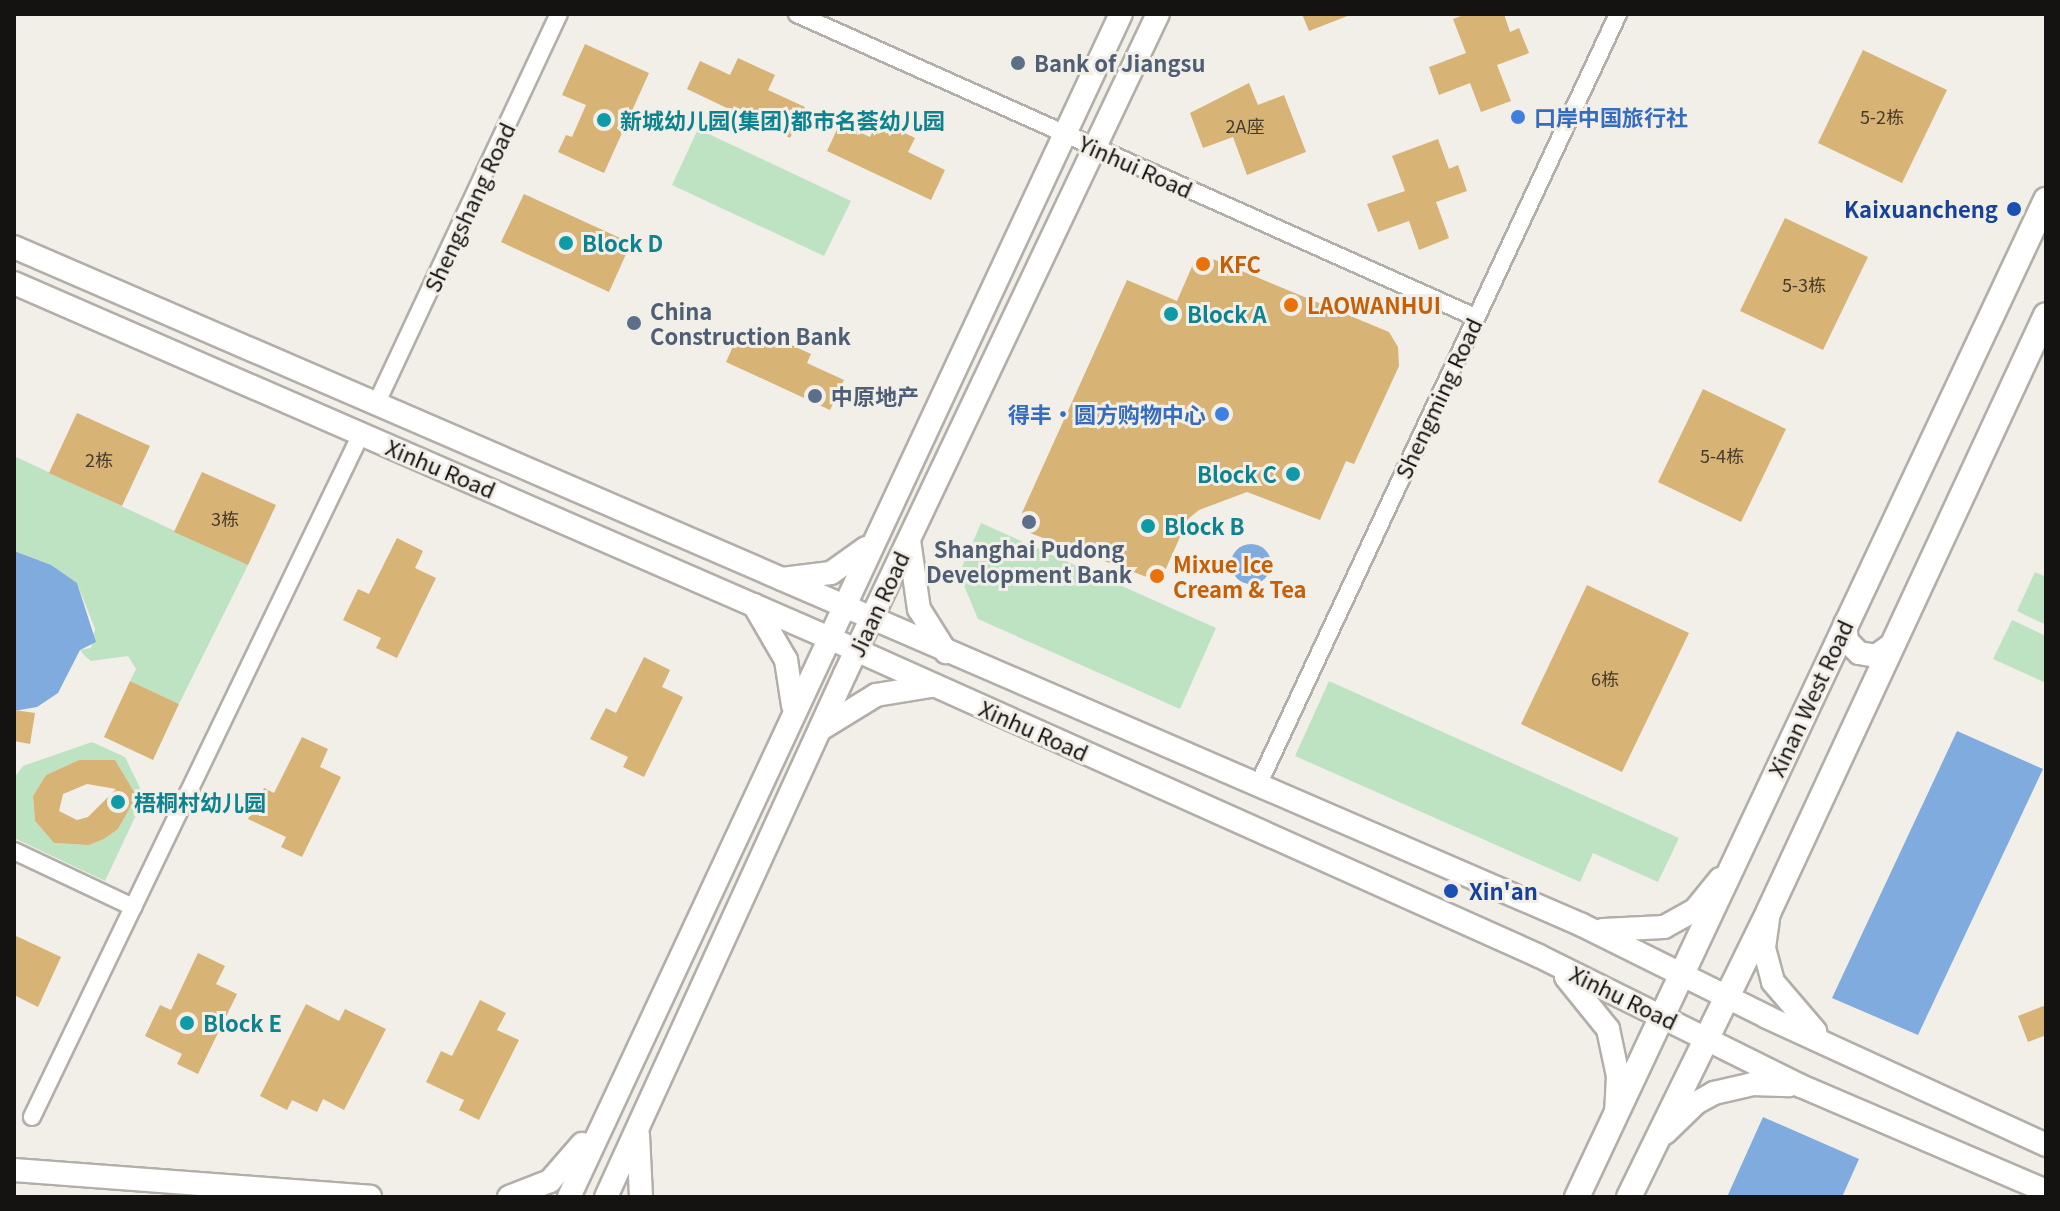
<!DOCTYPE html>
<html>
<head>
<meta charset="utf-8">
<style>
	body { margin:0 }
	#map { position:relative; width:2060px; height:1211px; overflow:hidden; background:#f2eee8; font-family:Georgia,"Noto Sans SC",serif }
	div>[style] { position:absolute }
	.green>* { inset:0; background:#bee3c3 }
	.water>* { inset:0; background:#80abdf }
	.round { border-radius:50% }
	.building>* { inset:0; background:#d7b376 }
	.roads { filter:drop-shadow(2px 0 #b2aea8) drop-shadow(-2px 0 #b2aea8) drop-shadow(0 2px #b2aea8) drop-shadow(0 -2px #b2aea8) }
	.minor>* { height:16px; margin:-8px; padding:0 8px; transform-origin:8px; border-radius:8px; background:#fff }
	.secondary>* { height:22px; margin:-11px; padding:0 11px; transform-origin:11px; border-radius:11px; background:#fff }
	.primary>* { height:24px; margin:-12px; padding:0 12px; transform-origin:12px; border-radius:12px; background:#fff }
	.dots>* { width:22px; height:22px; translate:-50% -50%; box-sizing:border-box; border:4px solid #f2eee8; border-radius:50% }
	span { translate:-50% -50%; white-space:nowrap; text-align:center; line-height:1.15; -webkit-text-stroke:6px #f2eee8; paint-order:stroke }
	.number-label { font-size:18px; color:#463b2a }
	.number-label span { -webkit-text-stroke-width:0 }
	.service-label { font-size:22px; color:#4e5e75; font-weight:700 }
	.left { translate:0 -50%; text-align:left }
	.shop-label { font-size:22px; color:#366cbe; font-weight:700 }
	.right { translate:-100% -50%; text-align:right }
	.culture-label { font-size:22px; color:#0d838f; font-weight:700 }
	.street-label { font-size:22px; color:#151311 }
	.transit-label { font-size:22px; color:#164399; font-weight:700 }
	.food-label { font-size:22px; color:#c56008; font-weight:700 }
	.frame { position:absolute; inset:0; border:16px solid #151311; pointer-events:none }
</style>
</head>
<body>
<div id="map">
	<div class="green">
		<i style="clip-path:polygon(698px 129px,851px 201px,824px 256px,672px 185px)"></i>
		<i style="clip-path:polygon(14px 456px,248px 565px,179px 704px,130px 681px,136px 669px,128px 656px,91px 661px,85px 656px,80px 650px,91px 648px,95px 629px,77px 583px,14px 551px)"></i>
		<i style="clip-path:polygon(981px 523px,1216px 628px,1180px 709px,978px 619px,959px 574px)"></i>
		<i style="clip-path:polygon(2035px 572px,2046px 577px,2046px 625px,2017px 611px)"></i>
		<i style="clip-path:polygon(2012px 620px,2046px 636px,2046px 683px,1993px 659px)"></i>
		<i style="clip-path:polygon(1329px 681px,1679px 838px,1658px 882px,1593px 853px,1580px 882px,1295px 756px)"></i>
		<i style="clip-path:polygon(evenodd,92px 742px,125px 757px,140px 788px,136px 815px,105px 881px,14px 838px,14px 778px,23px 766px,92px 742px,79px 760px,98px 760px,122px 772px,131px 805px,118px 829px,104px 839px,89px 845px,54px 843px,35px 821px,33px 796px,46px 775px,79px 760px)"></i>
	</div>
	<div class="water">
		<i class="round" style="left:1231px;top:544px;width:40px;height:40px"></i>
		<i style="clip-path:polygon(14px 551px,51px 565px,77px 583px,96px 642px,80px 650px,58px 693px,37px 707px,14px 711px)"></i>
		<i style="clip-path:polygon(1957px 731px,2043px 769px,1918px 1035px,1832px 998px)"></i>
		<i style="clip-path:polygon(1763px 1117px,1859px 1159px,1842px 1197px,1727px 1197px)"></i>
	</div>
	<div class="building">
		<i style="clip-path:polygon(1302px 14px,1350px 14px,1350px 15px,1309px 31px)"></i>
		<i style="clip-path:polygon(1466px 14px,1504px 14px,1510px 32px,1519px 28px,1529px 53px,1497px 65px,1511px 101px,1481px 112px,1470px 83px,1439px 95px,1429px 67px,1466px 53px,1453px 19px)"></i>
		<i style="clip-path:polygon(585px 44px,649px 73px,604px 173px,558px 152px,566px 135px,572px 137px,586px 105px,562px 95px)"></i>
		<i style="clip-path:polygon(1863px 50px,1947px 90px,1902px 183px,1818px 143px)"></i>
		<i style="clip-path:polygon(738px 58px,775px 75px,768px 90px,805px 107px,790px 138px,687px 89px,700px 61px,730px 75px)"></i>
		<i style="clip-path:polygon(1249px 83px,1258px 105px,1284px 95px,1306px 152px,1247px 175px,1233px 137px,1203px 148px,1190px 113px)"></i>
		<i style="clip-path:polygon(878px 120px,915px 138px,908px 152px,945px 170px,931px 200px,827px 151px,840px 123px,870px 137px)"></i>
		<i style="clip-path:polygon(1438px 139px,1449px 169px,1458px 165px,1467px 191px,1436px 202px,1449px 238px,1419px 250px,1409px 221px,1378px 232px,1367px 204px,1405px 191px,1392px 156px)"></i>
		<i style="clip-path:polygon(524px 194px,631px 243px,609px 292px,501px 242px)"></i>
		<i style="clip-path:polygon(1785px 218px,1868px 257px,1823px 350px,1740px 311px)"></i>
		<i style="clip-path:polygon(1208px 257px,1389px 332px,1398px 347px,1399px 366px,1354px 464px,1346px 461px,1320px 520px,1247px 492px,1199px 510px,1188px 519px,1160px 582px,1030px 533px,1021px 515px,1127px 280px,1177px 301px,1194px 262px)"></i>
		<i style="clip-path:polygon(739px 333px,769px 347px,774px 337px,811px 354px,807px 363px,844px 380px,830px 410px,726px 362px)"></i>
		<i style="clip-path:polygon(1703px 389px,1786px 429px,1741px 522px,1658px 482px)"></i>
		<i style="clip-path:polygon(77px 413px,150px 446px,122px 506px,49px 473px)"></i>
		<i style="clip-path:polygon(202px 472px,276px 505px,248px 565px,174px 532px)"></i>
		<i style="clip-path:polygon(397px 538px,423px 551px,415px 568px,436px 578px,397px 658px,376px 648px,381px 638px,343px 620px,358px 589px,369px 594px)"></i>
		<i style="clip-path:polygon(1587px 585px,1689px 633px,1622px 772px,1521px 724px)"></i>
		<i style="clip-path:polygon(644px 657px,670px 670px,662px 687px,683px 697px,644px 777px,623px 767px,628px 757px,590px 739px,606px 708px,616px 713px)"></i>
		<i style="clip-path:polygon(130px 681px,179px 704px,153px 760px,104px 737px)"></i>
		<i style="clip-path:polygon(14px 710px,35px 713px,30px 744px,14px 741px)"></i>
		<i style="clip-path:polygon(302px 737px,328px 749px,320px 767px,341px 777px,302px 857px,281px 847px,286px 837px,248px 819px,264px 788px,274px 793px)"></i>
		<i style="clip-path:polygon(evenodd,79px 760px,115px 760px,134px 792px,132px 804px,118px 829px,104px 839px,89px 845px,54px 843px,35px 821px,33px 796px,46px 775px,79px 760px,87px 784px,116px 789px,88px 817px,77px 820px,59px 811px,63px 794px,87px 784px)"></i>
		<i style="clip-path:polygon(14px 935px,61px 957px,38px 1007px,14px 995px)"></i>
		<i style="clip-path:polygon(198px 953px,225px 966px,216px 984px,237px 994px,198px 1074px,177px 1064px,182px 1054px,145px 1036px,160px 1005px,171px 1010px)"></i>
		<i style="clip-path:polygon(480px 1000px,506px 1013px,497px 1030px,519px 1040px,479px 1120px,459px 1110px,464px 1100px,426px 1082px,441px 1051px,452px 1056px)"></i>
		<i style="clip-path:polygon(306px 1004px,339px 1021px,345px 1009px,386px 1029px,344px 1110px,323px 1099px,317px 1112px,292px 1100px,287px 1110px,260px 1096px)"></i>
		<i style="clip-path:polygon(2046px 1005px,2046px 1035px,2028px 1042px,2018px 1016px)"></i>
	</div>
	<div class="roads">
		<div class="minor">
			<i style="left:797px;top:14px;width:743px;rotate:24.08deg"></i>
			<i style="left:378px;top:400px;width:426px;rotate:-64.9deg"></i>
			<i style="left:1259px;top:783px;width:849px;rotate:-64.97deg"></i>
			<i style="left:14px;top:851px;width:132px;rotate:25.2deg"></i>
			<i style="left:32px;top:1117px;width:758px;rotate:-64.28deg"></i>
		</div>
		<div class="secondary">
			<i style="left:14px;top:247px;width:1708px;rotate:23.38deg"></i>
			<i style="left:1582px;top:925px;width:207px;rotate:26.4deg"></i>
			<i style="left:1767px;top:1017px;width:307px;rotate:24.6deg"></i>
			<i style="left:14px;top:283px;width:887px;rotate:23.53deg"></i>
			<i style="left:827px;top:637px;width:780px;rotate:24.13deg"></i>
			<i style="left:1539px;top:956px;width:292px;rotate:26.4deg"></i>
			<i style="left:1801px;top:1086px;width:267px;rotate:23.2deg"></i>
			<i style="left:909px;top:540px;width:70px;rotate:81.8deg"></i>
			<i style="left:919px;top:609px;width:51px;rotate:57.9deg"></i>
			<i style="left:782px;top:579px;width:49px;rotate:-7deg"></i>
			<i style="left:831px;top:573px;width:43px;rotate:-35.5deg"></i>
			<i style="left:754px;top:605px;width:64px;rotate:59.8deg"></i>
			<i style="left:786px;top:660px;width:46px;rotate:81.2deg"></i>
			<i style="left:1845px;top:624px;width:17px;rotate:83deg"></i>
			<i style="left:1847px;top:641px;width:17px;rotate:45deg"></i>
			<i style="left:1859px;top:653px;width:17px;rotate:10deg"></i>
			<i style="left:1876px;top:656px;width:22px;rotate:-36deg"></i>
			<i style="left:821px;top:729px;width:65px;rotate:-31.7deg"></i>
			<i style="left:876px;top:695px;width:56px;rotate:-9.3deg"></i>
			<i style="left:1768px;top:919px;width:29px;rotate:98deg"></i>
			<i style="left:1764px;top:948px;width:35px;rotate:75deg"></i>
			<i style="left:1773px;top:982px;width:65px;rotate:49.4deg"></i>
			<i style="left:1603px;top:930px;width:61px;rotate:-2.8deg"></i>
			<i style="left:1664px;top:927px;width:35px;rotate:-29deg"></i>
			<i style="left:1695px;top:910px;width:40px;rotate:-51deg"></i>
			<i style="left:1566px;top:977px;width:67px;rotate:51.1deg"></i>
			<i style="left:1608px;top:1029px;width:48px;rotate:78deg"></i>
			<i style="left:1618px;top:1076px;width:33px;rotate:93deg"></i>
			<i style="left:1665px;top:1133px;width:43px;rotate:-44.1deg"></i>
			<i style="left:1696px;top:1103px;width:21px;rotate:-29deg"></i>
			<i style="left:1714px;top:1093px;width:39px;rotate:-13deg"></i>
			<i style="left:1752px;top:1084px;width:38px;rotate:2deg"></i>
			<i style="left:638px;top:1135px;width:62px;rotate:87.2deg"></i>
			<i style="left:14px;top:1170px;width:357px;rotate:4.3deg"></i>
			<i style="left:509px;top:1197px;width:44px;rotate:-21.3deg"></i>
			<i style="left:550px;top:1181px;width:49px;rotate:-49.1deg"></i>
			<i style="left:569px;top:1197px;width:1305px;rotate:-64.99deg"></i>
			<i style="left:606px;top:1197px;width:575px;rotate:-65.44deg"></i>
			<i style="left:845px;top:674px;width:730px;rotate:-64.63deg"></i>
		</div>
		<div class="primary">
			<i style="left:1577px;top:1197px;width:1102px;rotate:-64.81deg"></i>
			<i style="left:1629px;top:1197px;width:318px;rotate:-63.9deg"></i>
			<i style="left:1769px;top:911px;width:657px;rotate:-65.07deg"></i>
		</div>
	</div>
	<div class="dots">
		<i style="left:1018px;top:63px;background:#5c6f8a"></i>
		<i style="left:1518px;top:117px;background:#3f7fe0"></i>
		<i style="left:604px;top:120px;background:#0f9aa8"></i>
		<i style="left:2014px;top:209px;background:#1a4fb4"></i>
		<i style="left:566px;top:243px;background:#0f9aa8"></i>
		<i style="left:1203px;top:264px;background:#e8710a"></i>
		<i style="left:1291px;top:305px;background:#e8710a"></i>
		<i style="left:1171px;top:314px;background:#0f9aa8"></i>
		<i style="left:634px;top:323px;background:#5c6f8a"></i>
		<i style="left:815px;top:396px;background:#5c6f8a"></i>
		<i style="left:1222px;top:414px;background:#3f7fe0"></i>
		<i style="left:1293px;top:474px;background:#0f9aa8"></i>
		<i style="left:1029px;top:522px;background:#5c6f8a"></i>
		<i style="left:1148px;top:526px;background:#0f9aa8"></i>
		<i style="left:1157px;top:576px;background:#e8710a"></i>
		<i style="left:118px;top:802px;background:#0f9aa8"></i>
		<i style="left:1451px;top:891px;background:#1a4fb4"></i>
		<i style="left:187px;top:1023px;background:#0f9aa8"></i>
	</div>
	<div class="number-label">
		<span style="left:1882px;top:116px">5-2栋</span>
		<span style="left:1245px;top:125px">2A座</span>
		<span style="left:1804px;top:284px">5-3栋</span>
		<span style="left:1722px;top:455px">5-4栋</span>
		<span style="left:99px;top:459px">2栋</span>
		<span style="left:225px;top:518px">3栋</span>
		<span style="left:1605px;top:678px">6栋</span>
	</div>
	<div class="service-label">
		<span class="left" style="left:1034px;top:63px">Bank of Jiangsu</span>
		<span class="left" style="left:650px;top:323px">China<br>Construction Bank</span>
		<span class="left" style="left:831px;top:396px">中原地产</span>
		<span style="left:1029px;top:561px">Shanghai Pudong<br>Development Bank</span>
	</div>
	<div class="shop-label">
		<span class="left" style="left:1534px;top:117px">口岸中国旅行社</span>
		<span class="right" style="left:1206px;top:414px">得丰·圆方购物中心</span>
	</div>
	<div class="culture-label">
		<span class="left" style="left:620px;top:120px">新城幼儿园(集团)都市名荟幼儿园</span>
		<span class="left" style="left:582px;top:243px">Block D</span>
		<span class="left" style="left:1187px;top:314px">Block A</span>
		<span class="right" style="left:1277px;top:474px">Block C</span>
		<span class="left" style="left:1164px;top:526px">Block B</span>
		<span class="left" style="left:134px;top:802px">梧桐村幼儿园</span>
		<span class="left" style="left:203px;top:1023px">Block E</span>
	</div>
	<div class="street-label">
		<span style="left:1136px;top:166px;rotate:24deg">Yinhui Road</span>
		<span style="left:469px;top:207px;rotate:-65deg">Shengshang Road</span>
		<span style="left:1438px;top:398px;rotate:-65deg">Shengming Road</span>
		<span style="left:441px;top:468px;rotate:23deg">Xinhu Road</span>
		<span style="left:878px;top:604px;rotate:-65deg">Jiaan Road</span>
		<span style="left:1810px;top:698px;rotate:-65deg">Xinan West Road</span>
		<span style="left:1034px;top:730px;rotate:24deg">Xinhu Road</span>
		<span style="left:1624px;top:997px;rotate:26deg">Xinhu Road</span>
	</div>
	<div class="transit-label">
		<span class="right" style="left:1998px;top:209px">Kaixuancheng</span>
		<span class="left" style="left:1469px;top:891px">Xin'an</span>
	</div>
	<div class="food-label">
		<span class="left" style="left:1219px;top:264px">KFC</span>
		<span class="left" style="left:1307px;top:305px">LAOWANHUI</span>
		<span class="left" style="left:1173px;top:576px">Mixue Ice<br>Cream &amp; Tea</span>
	</div>
	<div class="frame"></div>
</div>
</body>
</html>
